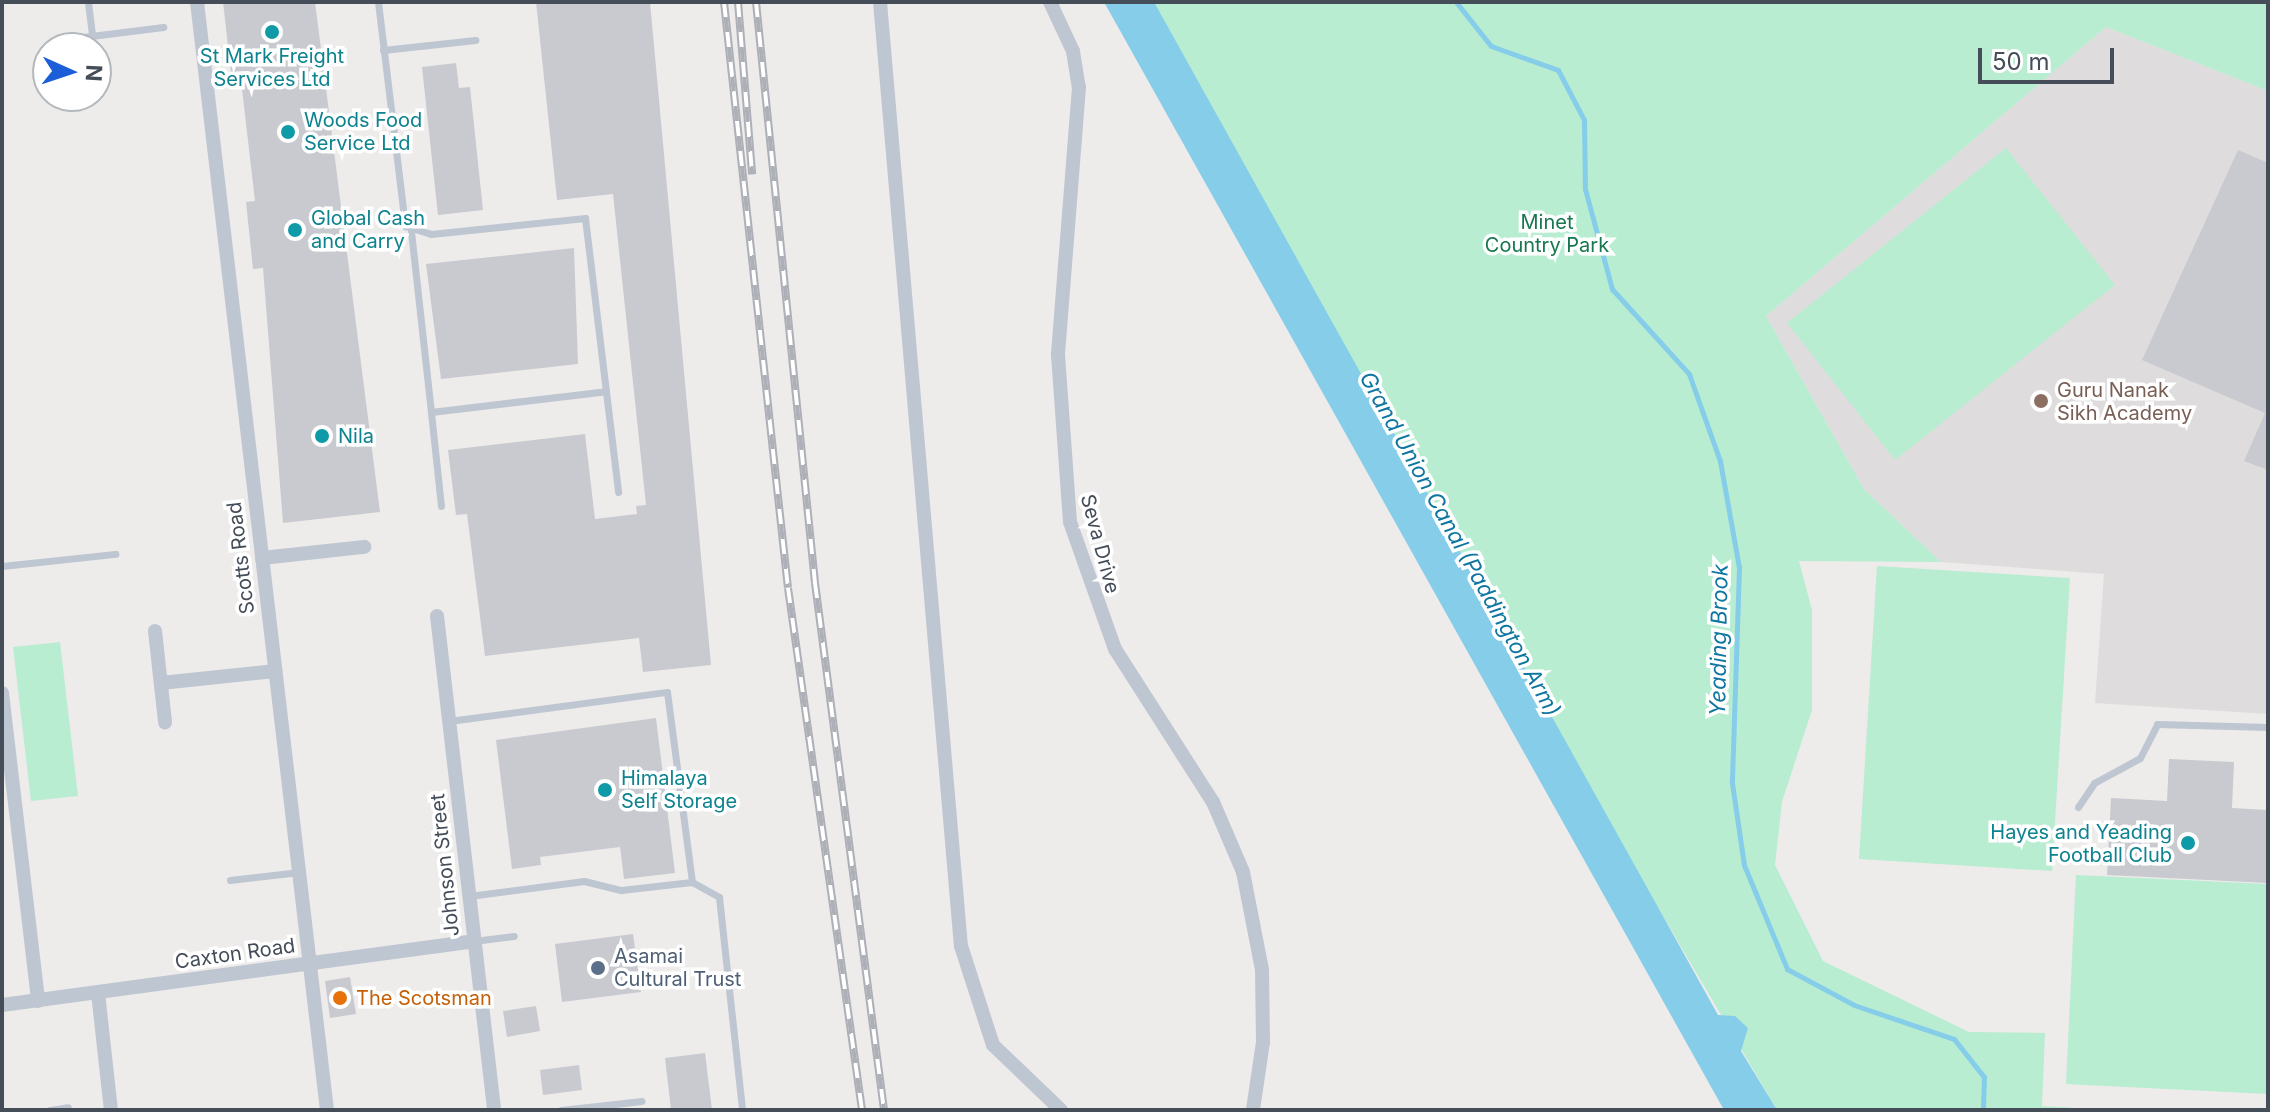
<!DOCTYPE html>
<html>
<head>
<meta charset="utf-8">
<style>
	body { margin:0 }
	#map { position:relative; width:2270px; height:1112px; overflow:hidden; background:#eeebeb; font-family:Inter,sans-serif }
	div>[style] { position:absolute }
	.education>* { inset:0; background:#dfdcdd }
	.green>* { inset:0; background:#b8edd1 }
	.water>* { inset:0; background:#86cdea }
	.stream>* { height:5px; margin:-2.5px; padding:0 2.5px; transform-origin:2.5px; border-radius:2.5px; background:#86cdea }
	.building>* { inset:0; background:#c8cad0 }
	.lane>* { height:7px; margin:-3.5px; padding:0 3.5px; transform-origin:3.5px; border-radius:3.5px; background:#bec6d1 }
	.street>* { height:14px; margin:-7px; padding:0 7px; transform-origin:7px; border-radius:7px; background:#bec6d1 }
	.rail>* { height:8px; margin-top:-4px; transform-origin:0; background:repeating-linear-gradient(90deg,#fff 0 15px,#adb0b6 0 30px); box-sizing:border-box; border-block:2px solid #adb0b6 }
	.dots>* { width:22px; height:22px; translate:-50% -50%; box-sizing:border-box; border:4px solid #fff; border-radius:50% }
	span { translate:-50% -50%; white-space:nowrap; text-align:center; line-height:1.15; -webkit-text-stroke:7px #fff; paint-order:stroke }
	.culture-label { font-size:20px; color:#0d838f }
	.left { translate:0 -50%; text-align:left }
	.right { translate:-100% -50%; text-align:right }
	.park-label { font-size:20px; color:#17774f }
	.education-label { font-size:20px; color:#785e54 }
	.street-label { font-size:20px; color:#444d58 }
	.service-label { font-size:20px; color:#4e5e75 }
	.food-label { font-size:20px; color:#c56008 }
	.water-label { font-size:22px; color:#0e76a1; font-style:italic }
	.frame { position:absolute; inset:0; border:4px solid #444d58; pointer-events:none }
	.north { position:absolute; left:32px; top:32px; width:80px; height:80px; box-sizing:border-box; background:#fff; border:2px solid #b4b8bc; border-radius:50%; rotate:93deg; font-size:22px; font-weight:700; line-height:32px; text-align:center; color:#444d58 }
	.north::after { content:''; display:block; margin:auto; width:28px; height:36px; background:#1b5ed8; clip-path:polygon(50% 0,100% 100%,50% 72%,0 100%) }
	.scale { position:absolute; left:1978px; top:48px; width:136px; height:36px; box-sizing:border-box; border:4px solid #444d58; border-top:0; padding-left:10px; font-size:24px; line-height:28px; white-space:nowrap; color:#444d58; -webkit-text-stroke:6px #fff; paint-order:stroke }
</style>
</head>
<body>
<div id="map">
	<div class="education">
		<i style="clip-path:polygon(2106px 27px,2268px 91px,2268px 714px,2095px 703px,2104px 574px,1941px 562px,1864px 489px,1766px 316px)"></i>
	</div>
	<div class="green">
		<i style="clip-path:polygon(1152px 2px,2268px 2px,2268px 91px,2106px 27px,1766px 316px,1864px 489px,1941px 562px,1799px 561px,1812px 610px,1812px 710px,1782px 802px,1775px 865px,1823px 961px,1969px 1032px,2045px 1033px,2042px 1106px,2111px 1110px,1777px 1110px,1540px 707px)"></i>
		<i style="clip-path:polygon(2006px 148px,2115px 285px,1895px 460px,1787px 323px)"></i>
		<i style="clip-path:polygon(1877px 566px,2070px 578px,2052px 871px,1859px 859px)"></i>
		<i style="clip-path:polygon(60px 642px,78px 796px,31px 801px,13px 647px)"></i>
		<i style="clip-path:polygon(2076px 875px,2268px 884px,2268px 1094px,2066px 1084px)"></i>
	</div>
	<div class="water">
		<i style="clip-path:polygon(1104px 2px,1154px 2px,1718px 1015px,1735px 1016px,1748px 1028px,1741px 1051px,1777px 1110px,1724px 1110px)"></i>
	</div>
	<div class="stream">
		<i style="left:1456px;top:2px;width:56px;rotate:51.5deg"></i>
		<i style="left:1491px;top:46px;width:71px;rotate:19.7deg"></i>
		<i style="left:1558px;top:70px;width:56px;rotate:62.5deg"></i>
		<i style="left:1584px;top:120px;width:69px;rotate:89.2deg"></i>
		<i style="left:1585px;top:189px;width:104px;rotate:74.9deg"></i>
		<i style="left:1612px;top:289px;width:115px;rotate:47.8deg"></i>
		<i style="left:1689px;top:374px;width:92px;rotate:70.4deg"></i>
		<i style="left:1720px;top:461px;width:109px;rotate:79.9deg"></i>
		<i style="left:1739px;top:568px;width:215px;rotate:91.9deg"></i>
		<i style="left:1732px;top:783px;width:83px;rotate:81.7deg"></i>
		<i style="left:1744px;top:865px;width:113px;rotate:67.5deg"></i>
		<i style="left:1787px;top:969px;width:76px;rotate:28.2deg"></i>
		<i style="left:1854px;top:1005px;width:106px;rotate:18.8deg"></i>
		<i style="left:1954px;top:1039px;width:48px;rotate:51.7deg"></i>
		<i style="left:1984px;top:1077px;width:33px;rotate:92deg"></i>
	</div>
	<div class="building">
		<i style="clip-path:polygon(223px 2px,315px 2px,380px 512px,283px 523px,263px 268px,253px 269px,246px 202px,255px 201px,240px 72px,231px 73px)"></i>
		<i style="clip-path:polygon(536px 2px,650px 2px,711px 665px,643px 672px,639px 638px,485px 656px,467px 514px,456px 515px,448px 450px,585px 434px,595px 519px,637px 514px,636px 506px,646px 505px,613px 194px,557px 200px)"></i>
		<i style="clip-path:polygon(456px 63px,459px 88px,470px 87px,483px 210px,438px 215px,422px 67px)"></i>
		<i style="clip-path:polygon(2238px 150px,2268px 163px,2268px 470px,2244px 461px,2265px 413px,2142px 360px)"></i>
		<i style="clip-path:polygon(574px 248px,578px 364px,441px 379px,426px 264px)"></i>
		<i style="clip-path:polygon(656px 718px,675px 873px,624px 879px,620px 847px,540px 857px,541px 865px,512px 869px,496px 740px)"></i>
		<i style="clip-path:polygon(2169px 759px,2234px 762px,2232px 808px,2268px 810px,2268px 883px,2107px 875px,2111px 798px,2167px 801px)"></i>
		<i style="clip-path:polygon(633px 934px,641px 992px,562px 1002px,555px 944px)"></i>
		<i style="clip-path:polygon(350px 977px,356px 1014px,330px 1018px,325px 981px)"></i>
		<i style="clip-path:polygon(536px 1006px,540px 1031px,507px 1037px,503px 1011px)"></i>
		<i style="clip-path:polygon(705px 1053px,712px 1110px,671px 1110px,665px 1058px)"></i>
		<i style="clip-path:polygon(579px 1065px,582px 1090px,543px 1095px,540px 1070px)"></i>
	</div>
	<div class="lane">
		<i style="left:88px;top:2px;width:34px;rotate:83deg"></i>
		<i style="left:378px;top:2px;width:226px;rotate:83.1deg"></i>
		<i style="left:405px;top:226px;width:27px;rotate:17deg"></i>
		<i style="left:431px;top:234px;width:155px;rotate:-5.9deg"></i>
		<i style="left:585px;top:218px;width:276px;rotate:83.1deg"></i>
		<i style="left:75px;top:38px;width:89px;rotate:-7.1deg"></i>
		<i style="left:383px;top:50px;width:93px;rotate:-6.2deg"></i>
		<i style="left:411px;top:231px;width:182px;rotate:83.7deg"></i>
		<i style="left:441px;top:506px;width:95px;rotate:-96.1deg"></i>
		<i style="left:431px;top:412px;width:176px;rotate:-6.8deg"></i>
		<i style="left:2px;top:566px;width:114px;rotate:-6.1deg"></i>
		<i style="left:449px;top:721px;width:220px;rotate:-7.6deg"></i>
		<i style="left:667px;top:692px;width:192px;rotate:82.5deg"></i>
		<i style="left:2078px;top:807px;width:29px;rotate:-56deg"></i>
		<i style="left:2094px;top:783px;width:52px;rotate:-28.5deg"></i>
		<i style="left:2140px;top:758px;width:38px;rotate:-63deg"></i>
		<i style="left:2157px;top:724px;width:111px;rotate:1.5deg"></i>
		<i style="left:230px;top:880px;width:70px;rotate:-6.5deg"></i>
		<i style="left:469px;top:896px;width:116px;rotate:-7.4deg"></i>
		<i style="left:584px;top:881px;width:38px;rotate:14deg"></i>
		<i style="left:621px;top:890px;width:71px;rotate:-6.4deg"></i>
		<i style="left:692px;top:882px;width:31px;rotate:29deg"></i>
		<i style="left:719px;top:897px;width:212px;rotate:83.8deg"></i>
		<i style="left:474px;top:941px;width:40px;rotate:-7.1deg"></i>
		<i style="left:50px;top:1110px;width:18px;rotate:-9deg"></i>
		<i style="left:561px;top:1110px;width:81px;rotate:-6.4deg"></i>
	</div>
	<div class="street">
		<i style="left:197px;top:2px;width:1116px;rotate:83.31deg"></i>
		<i style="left:880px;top:2px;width:947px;rotate:85.1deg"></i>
		<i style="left:961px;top:946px;width:104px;rotate:72.1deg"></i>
		<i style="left:993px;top:1045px;width:94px;rotate:43.7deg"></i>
		<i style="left:1050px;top:2px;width:54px;rotate:64.9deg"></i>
		<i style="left:1073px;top:51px;width:36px;rotate:81deg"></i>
		<i style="left:1079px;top:87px;width:269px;rotate:94.5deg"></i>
		<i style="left:1058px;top:355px;width:167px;rotate:85.9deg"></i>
		<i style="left:1070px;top:522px;width:135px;rotate:70.5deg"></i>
		<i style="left:1115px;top:649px;width:182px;rotate:57.4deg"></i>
		<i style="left:1213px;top:802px;width:76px;rotate:66.8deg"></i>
		<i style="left:1243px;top:872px;width:100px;rotate:79deg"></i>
		<i style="left:1262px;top:970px;width:72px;rotate:89.2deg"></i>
		<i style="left:1263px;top:1042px;width:69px;rotate:98.4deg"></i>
		<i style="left:262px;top:558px;width:103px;rotate:-6.2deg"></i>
		<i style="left:437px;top:616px;width:497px;rotate:83.4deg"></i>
		<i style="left:155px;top:631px;width:92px;rotate:83.7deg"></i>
		<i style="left:161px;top:683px;width:115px;rotate:-6deg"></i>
		<i style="left:2px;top:693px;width:310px;rotate:83.3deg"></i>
		<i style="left:98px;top:993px;width:118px;rotate:83.7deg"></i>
		<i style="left:2px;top:1005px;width:476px;rotate:-7.7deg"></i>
	</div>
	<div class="rail">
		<i style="left:724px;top:2px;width:589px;rotate:83.77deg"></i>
		<i style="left:788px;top:588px;width:527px;rotate:81.93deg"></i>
		<i style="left:738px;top:2px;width:173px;rotate:85.3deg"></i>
		<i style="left:756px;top:2px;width:584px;rotate:84.2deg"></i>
		<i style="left:815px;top:583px;width:531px;rotate:82.54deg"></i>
	</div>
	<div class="dots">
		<i style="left:272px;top:32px;background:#0f9aa8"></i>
		<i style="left:288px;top:132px;background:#0f9aa8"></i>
		<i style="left:295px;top:230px;background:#0f9aa8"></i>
		<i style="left:2041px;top:401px;background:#8d6e63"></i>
		<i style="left:322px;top:436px;background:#0f9aa8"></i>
		<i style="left:605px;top:790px;background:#0f9aa8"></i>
		<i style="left:2188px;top:843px;background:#0f9aa8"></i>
		<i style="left:598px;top:968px;background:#5c6f8a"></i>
		<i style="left:340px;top:998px;background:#e8710a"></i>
	</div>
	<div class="culture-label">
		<span style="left:272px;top:68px">St Mark Freight<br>Services Ltd</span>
		<span class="left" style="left:304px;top:132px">Woods Food<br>Service Ltd</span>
		<span class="left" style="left:311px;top:230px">Global Cash<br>and Carry</span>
		<span class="left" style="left:338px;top:436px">Nila</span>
		<span class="left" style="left:621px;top:790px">Himalaya<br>Self Storage</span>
		<span class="right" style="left:2172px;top:844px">Hayes and Yeading<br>Football Club</span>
	</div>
	<div class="park-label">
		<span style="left:1547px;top:234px">Minet<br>Country Park</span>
	</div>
	<div class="education-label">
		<span class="left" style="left:2057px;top:402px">Guru Nanak<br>Sikh Academy</span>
	</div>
	<div class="street-label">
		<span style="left:1100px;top:544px;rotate:75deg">Seva Drive</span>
		<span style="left:241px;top:558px;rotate:-97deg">Scotts Road</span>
		<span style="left:445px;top:865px;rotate:-96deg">Johnson Street</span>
		<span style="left:235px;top:954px;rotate:-8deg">Caxton Road</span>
	</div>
	<div class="service-label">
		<span class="left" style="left:614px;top:968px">Asamai<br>Cultural Trust</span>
	</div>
	<div class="food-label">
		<span class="left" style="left:356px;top:998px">The Scotsman</span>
	</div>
	<div class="water-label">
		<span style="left:1460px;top:544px;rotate:61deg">Grand Union Canal (Paddington Arm)</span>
		<span style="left:1719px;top:640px;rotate:-89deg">Yeading Brook</span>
	</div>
	<div class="frame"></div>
	<div class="north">N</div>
	<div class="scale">50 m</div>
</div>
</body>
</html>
